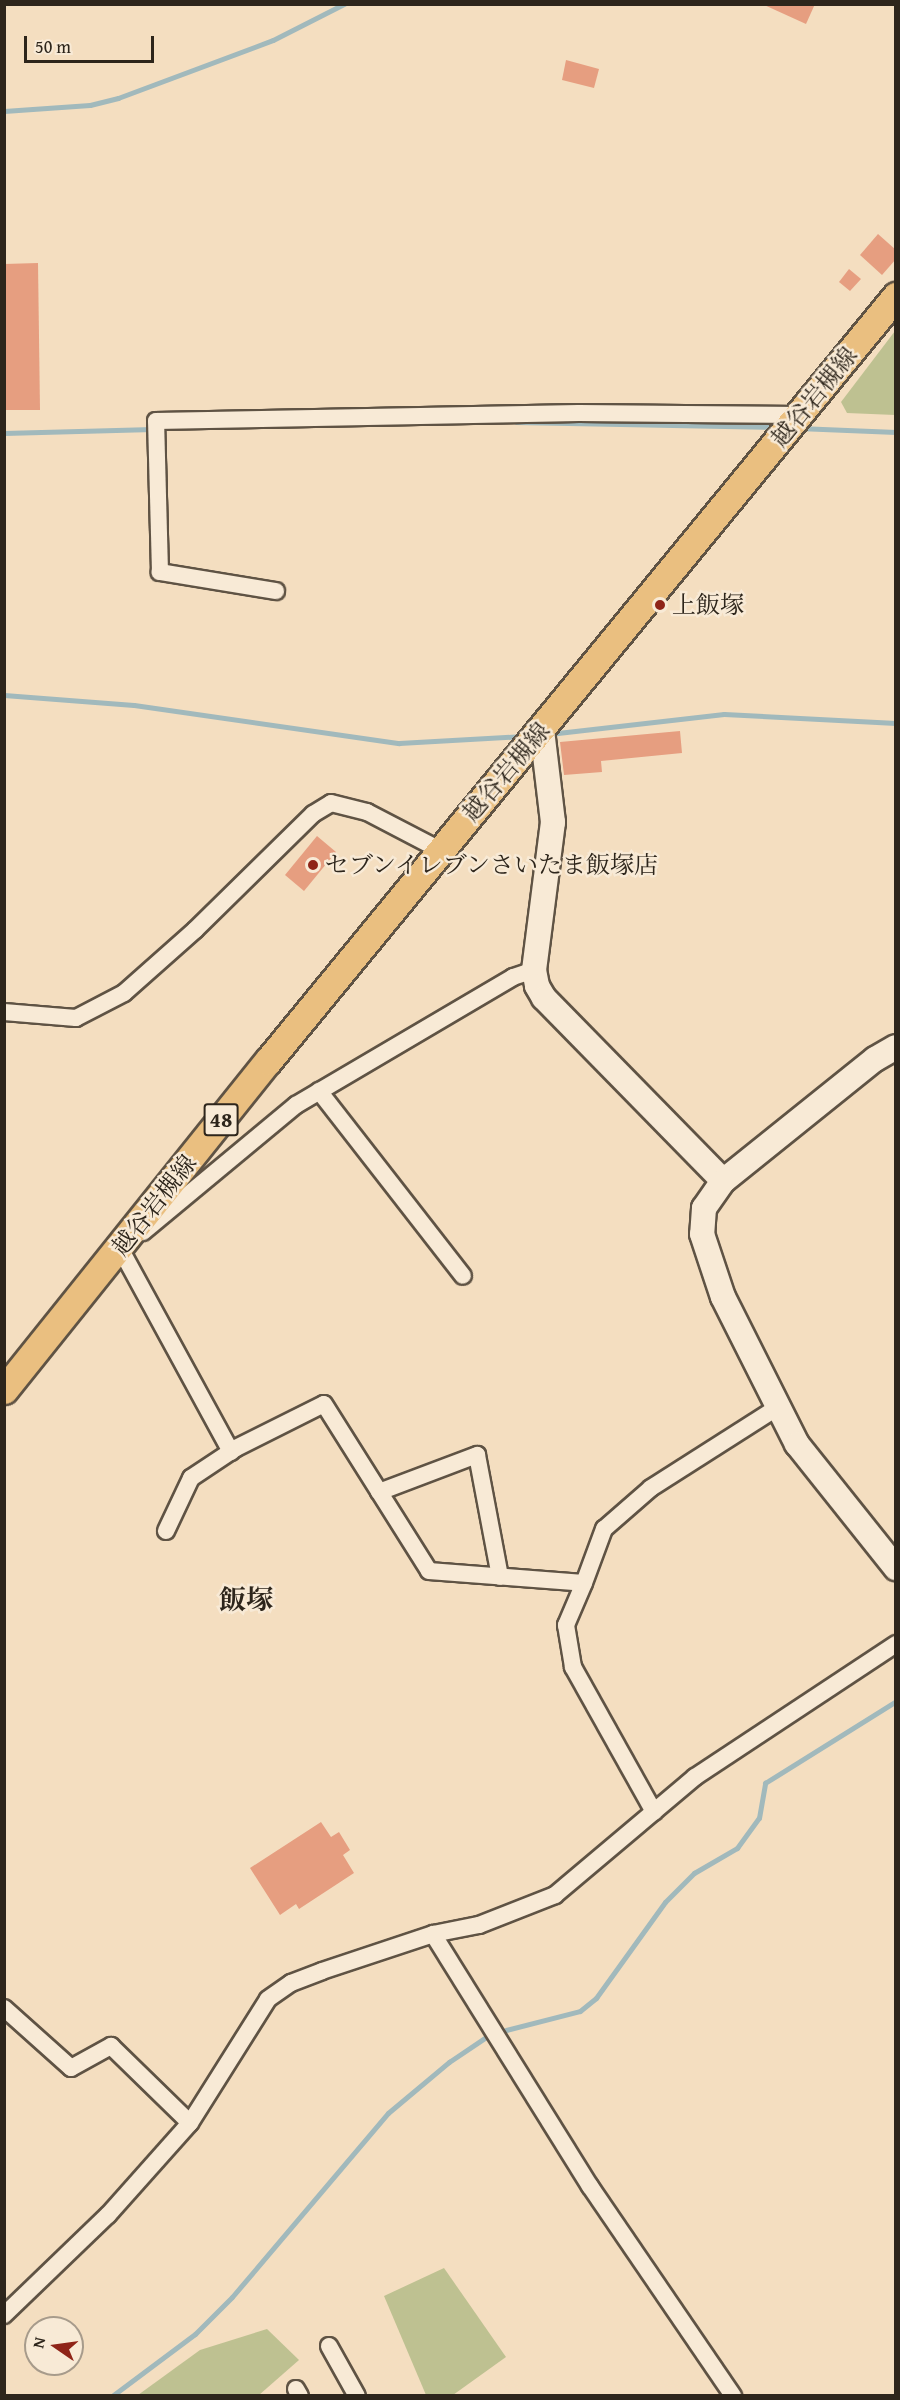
<!DOCTYPE html>
<html>
<head>
<meta charset="utf-8">
<style>
	body { margin:0 }
	#map { position:relative; width:900px; height:2400px; overflow:hidden; background:#f4dec0; font-family:"Gentium Book Plus","Noto Serif JP",serif }
	div>[style] { position:absolute }
	.green>* { inset:0; background:#bec191 }
	.stream>* { height:5px; margin:-2.5px; padding:0 2.5px; transform-origin:2.5px; border-radius:2.5px; background:#a1b9bc }
	.building>* { inset:0; background:#e69e80 }
	.roads { filter:drop-shadow(2px 0 #5f5344) drop-shadow(-2px 0 #5f5344) drop-shadow(0 2px #5f5344) drop-shadow(0 -2px #5f5344) }
	.street>* { height:16px; margin:-8px; padding:0 8px; transform-origin:8px; border-radius:8px; background:#f8ead6 }
	.secondary>* { height:24px; margin:-12px; padding:0 12px; transform-origin:12px; border-radius:12px; background:#f8ead6 }
	.primary>* { height:27px; margin:-13.5px; padding:0 13.5px; transform-origin:13.5px; border-radius:13.5px; background:#eabf80 }
	.dots>* { width:16px; height:16px; translate:-50% -50%; box-sizing:border-box; border:3px solid #f8ead6; border-radius:50% }
	span { translate:-50% -50%; white-space:nowrap; text-align:center; line-height:1.15; -webkit-text-stroke:5px #f8ead6; paint-order:stroke }
	.shield-label span { padding:2px 4px; background:#f8ead6; border:2px solid; border-radius:4px; -webkit-text-stroke-width:0 }
	.shield-label { font-size:22px; color:#2d251b; font-weight:700 }
	.street-label { font-size:24px; color:#2d251b }
	.poi-label { font-size:24px; color:#2d251b }
	.left { translate:0 -50%; text-align:left }
	.quarter-label { font-size:27px; color:#2d251b; font-weight:700 }
	.frame { position:absolute; inset:0; border:6px solid #2d251b; pointer-events:none }
	.north { position:absolute; left:24px; top:2316px; width:60px; height:60px; box-sizing:border-box; background:#f8ead6; border:2px solid #a79b8b; border-radius:50%; rotate:283deg; font-size:16px; font-weight:700; line-height:24px; text-align:center; color:#2d251b }
	.north::after { content:''; display:block; margin:auto; width:21px; height:27px; background:#8f2418; clip-path:polygon(50% 0,100% 100%,50% 72%,0 100%) }
	.scale { position:absolute; left:24px; top:36px; width:130px; height:27px; box-sizing:border-box; border:3px solid #2d251b; border-top:0; padding-left:8px; font-size:18px; line-height:21px; white-space:nowrap; color:#2d251b; -webkit-text-stroke:4px #f8ead6; paint-order:stroke }
</style>
</head>
<body>
<div id="map">
	<div class="green">
		<i style="clip-path:polygon(895px 331px,895px 415px,847px 413px,841px 402px)"></i>
		<i style="clip-path:polygon(444px 2268px,506px 2357px,453px 2395px,426px 2395px,384px 2296px)"></i>
		<i style="clip-path:polygon(267px 2329px,299px 2360px,259px 2395px,138px 2395px,200px 2350px)"></i>
	</div>
	<div class="stream">
		<i style="left:4px;top:111px;width:86px;rotate:-4deg"></i>
		<i style="left:90px;top:105px;width:29px;rotate:-14deg"></i>
		<i style="left:118px;top:98px;width:165px;rotate:-20.5deg"></i>
		<i style="left:273px;top:40px;width:80px;rotate:-26.9deg"></i>
		<i style="left:516px;top:422px;width:261px;rotate:1.1deg"></i>
		<i style="left:798px;top:428px;width:98px;rotate:2.3deg"></i>
		<i style="left:4px;top:433px;width:149px;rotate:-1.5deg"></i>
		<i style="left:4px;top:695px;width:130px;rotate:4.4deg"></i>
		<i style="left:134px;top:705px;width:268px;rotate:8.2deg"></i>
		<i style="left:399px;top:743px;width:125px;rotate:-3.2deg"></i>
		<i style="left:549px;top:734px;width:176px;rotate:-6.5deg"></i>
		<i style="left:724px;top:714px;width:172px;rotate:3deg"></i>
		<i style="left:506px;top:2030px;width:76px;rotate:-14.4deg"></i>
		<i style="left:580px;top:2011px;width:21px;rotate:-39deg"></i>
		<i style="left:596px;top:1998px;width:118px;rotate:-54.3deg"></i>
		<i style="left:665px;top:1902px;width:41px;rotate:-45deg"></i>
		<i style="left:694px;top:1873px;width:50px;rotate:-30.2deg"></i>
		<i style="left:737px;top:1848px;width:37px;rotate:-54deg"></i>
		<i style="left:759px;top:1818px;width:36px;rotate:-80deg"></i>
		<i style="left:765px;top:1783px;width:155px;rotate:-32deg"></i>
		<i style="left:112px;top:2396px;width:104px;rotate:-36.8deg"></i>
		<i style="left:195px;top:2334px;width:52px;rotate:-45deg"></i>
		<i style="left:232px;top:2297px;width:241px;rotate:-49.7deg"></i>
		<i style="left:388px;top:2113px;width:80px;rotate:-39.9deg"></i>
		<i style="left:449px;top:2062px;width:45px;rotate:-34deg"></i>
	</div>
	<div class="building">
		<i style="clip-path:polygon(762px 4px,815px 4px,806px 24px)"></i>
		<i style="clip-path:polygon(566px 60px,599px 69px,594px 88px,562px 80px)"></i>
		<i style="clip-path:polygon(878px 234px,896px 250px,896px 259px,882px 275px,860px 255px)"></i>
		<i style="clip-path:polygon(38px 263px,40px 410px,4px 410px,4px 264px)"></i>
		<i style="clip-path:polygon(849px 269px,861px 279px,850px 291px,839px 282px)"></i>
		<i style="clip-path:polygon(680px 731px,682px 753px,601px 761px,602px 772px,564px 775px,560px 742px)"></i>
		<i style="clip-path:polygon(317px 836px,336px 852px,304px 891px,285px 875px)"></i>
		<i style="clip-path:polygon(321px 1822px,331px 1837px,339px 1832px,350px 1850px,343px 1855px,354px 1873px,299px 1909px,296px 1904px,280px 1915px,250px 1868px)"></i>
	</div>
	<div class="roads">
		<div class="street">
			<i style="left:276px;top:591px;width:118px;rotate:-170.7deg"></i>
			<i style="left:160px;top:572px;width:151px;rotate:-91.5deg"></i>
			<i style="left:156px;top:421px;width:423px;rotate:-1.1deg"></i>
			<i style="left:579px;top:413px;width:221px;rotate:0.5deg"></i>
			<i style="left:4px;top:1012px;width:72px;rotate:4.8deg"></i>
			<i style="left:76px;top:1018px;width:54px;rotate:-27.5deg"></i>
			<i style="left:124px;top:993px;width:95px;rotate:-41.6deg"></i>
			<i style="left:195px;top:930px;width:165px;rotate:-44.5deg"></i>
			<i style="left:313px;top:814px;width:21px;rotate:-31deg"></i>
			<i style="left:331px;top:803px;width:37px;rotate:14deg"></i>
			<i style="left:367px;top:812px;width:82px;rotate:27.5deg"></i>
			<i style="left:319px;top:1091px;width:234px;rotate:52.1deg"></i>
			<i style="left:143px;top:1232px;width:199px;rotate:-39.7deg"></i>
			<i style="left:296px;top:1105px;width:252px;rotate:-30.5deg"></i>
			<i style="left:513px;top:977px;width:22px;rotate:-18deg"></i>
			<i style="left:121px;top:1250px;width:230px;rotate:61.4deg"></i>
			<i style="left:379px;top:1492px;width:105px;rotate:-20.7deg"></i>
			<i style="left:477px;top:1455px;width:124px;rotate:79.3deg"></i>
			<i style="left:166px;top:1531px;width:59px;rotate:-64.7deg"></i>
			<i style="left:191px;top:1478px;width:54px;rotate:-33.7deg"></i>
			<i style="left:236px;top:1448px;width:98px;rotate:-26.6deg"></i>
			<i style="left:324px;top:1404px;width:197px;rotate:57.8deg"></i>
			<i style="left:429px;top:1571px;width:155px;rotate:4.4deg"></i>
			<i style="left:584px;top:1583px;width:58px;rotate:-69.7deg"></i>
			<i style="left:604px;top:1529px;width:62px;rotate:-41.1deg"></i>
			<i style="left:651px;top:1488px;width:151px;rotate:-32.5deg"></i>
			<i style="left:584px;top:1583px;width:46px;rotate:113.2deg"></i>
			<i style="left:566px;top:1625px;width:43px;rotate:80.5deg"></i>
			<i style="left:573px;top:1667px;width:166px;rotate:60.8deg"></i>
			<i style="left:433px;top:1934px;width:297px;rotate:58.1deg"></i>
			<i style="left:590px;top:2186px;width:254px;rotate:55.7deg"></i>
			<i style="left:4px;top:2008px;width:90px;rotate:41.8deg"></i>
			<i style="left:71px;top:2068px;width:46px;rotate:-28.8deg"></i>
			<i style="left:111px;top:2046px;width:110px;rotate:44.3deg"></i>
			<i style="left:4px;top:2315px;width:144px;rotate:-43.9deg"></i>
			<i style="left:108px;top:2215px;width:123px;rotate:-48.3deg"></i>
			<i style="left:190px;top:2123px;width:146px;rotate:-57.8deg"></i>
			<i style="left:268px;top:1999px;width:28px;rotate:-35deg"></i>
			<i style="left:291px;top:1983px;width:33px;rotate:-21deg"></i>
			<i style="left:322px;top:1971px;width:117px;rotate:-18.4deg"></i>
			<i style="left:433px;top:1934px;width:47px;rotate:-11.1deg"></i>
			<i style="left:479px;top:1925px;width:82px;rotate:-21.5deg"></i>
			<i style="left:555px;top:1895px;width:183px;rotate:-40.1deg"></i>
			<i style="left:695px;top:1777px;width:241px;rotate:-33.5deg"></i>
			<i style="left:329px;top:2346px;width:57px;rotate:60.8deg"></i>
			<i style="left:296px;top:2389px;width:8px;rotate:60deg"></i>
		</div>
		<div class="secondary">
			<i style="left:542px;top:730px;width:93px;rotate:83.2deg"></i>
			<i style="left:553px;top:822px;width:149px;rotate:97.3deg"></i>
			<i style="left:534px;top:970px;width:16px;rotate:79deg"></i>
			<i style="left:537px;top:986px;width:14px;rotate:60deg"></i>
			<i style="left:544px;top:998px;width:256px;rotate:45.6deg"></i>
			<i style="left:896px;top:1047px;width:24px;rotate:150deg"></i>
			<i style="left:875px;top:1059px;width:195px;rotate:141.2deg"></i>
			<i style="left:723px;top:1181px;width:33px;rotate:125deg"></i>
			<i style="left:704px;top:1208px;width:26px;rotate:94deg"></i>
			<i style="left:702px;top:1234px;width:66px;rotate:71.6deg"></i>
			<i style="left:723px;top:1297px;width:165px;rotate:63.3deg"></i>
			<i style="left:797px;top:1444px;width:159px;rotate:51.4deg"></i>
		</div>
		<div class="primary">
			<i style="left:4px;top:1390px;width:422px;rotate:-51.3deg"></i>
			<i style="left:268px;top:1061px;width:990px;rotate:-50.62deg"></i>
		</div>
	</div>
	<div class="dots">
		<i style="left:660px;top:605px;background:#8f2418"></i>
		<i style="left:313px;top:865px;background:#8f2418"></i>
	</div>
	<div class="shield-label">
		<span style="left:221px;top:1120px">48</span>
	</div>
	<div class="street-label">
		<span style="left:814px;top:397px;rotate:-51deg">越谷岩槻線</span>
		<span style="left:506px;top:772px;rotate:-50deg">越谷岩槻線</span>
		<span style="left:154px;top:1205px;rotate:-52deg">越谷岩槻線</span>
	</div>
	<div class="poi-label">
		<span class="left" style="left:672px;top:605px">上飯塚</span>
		<span class="left" style="left:325px;top:865px">セブンイレブンさいたま飯塚店</span>
	</div>
	<div class="quarter-label">
		<span style="left:246px;top:1600px">飯塚</span>
	</div>
	<div class="frame"></div>
	<div class="north">N</div>
	<div class="scale">50 m</div>
</div>
</body>
</html>
